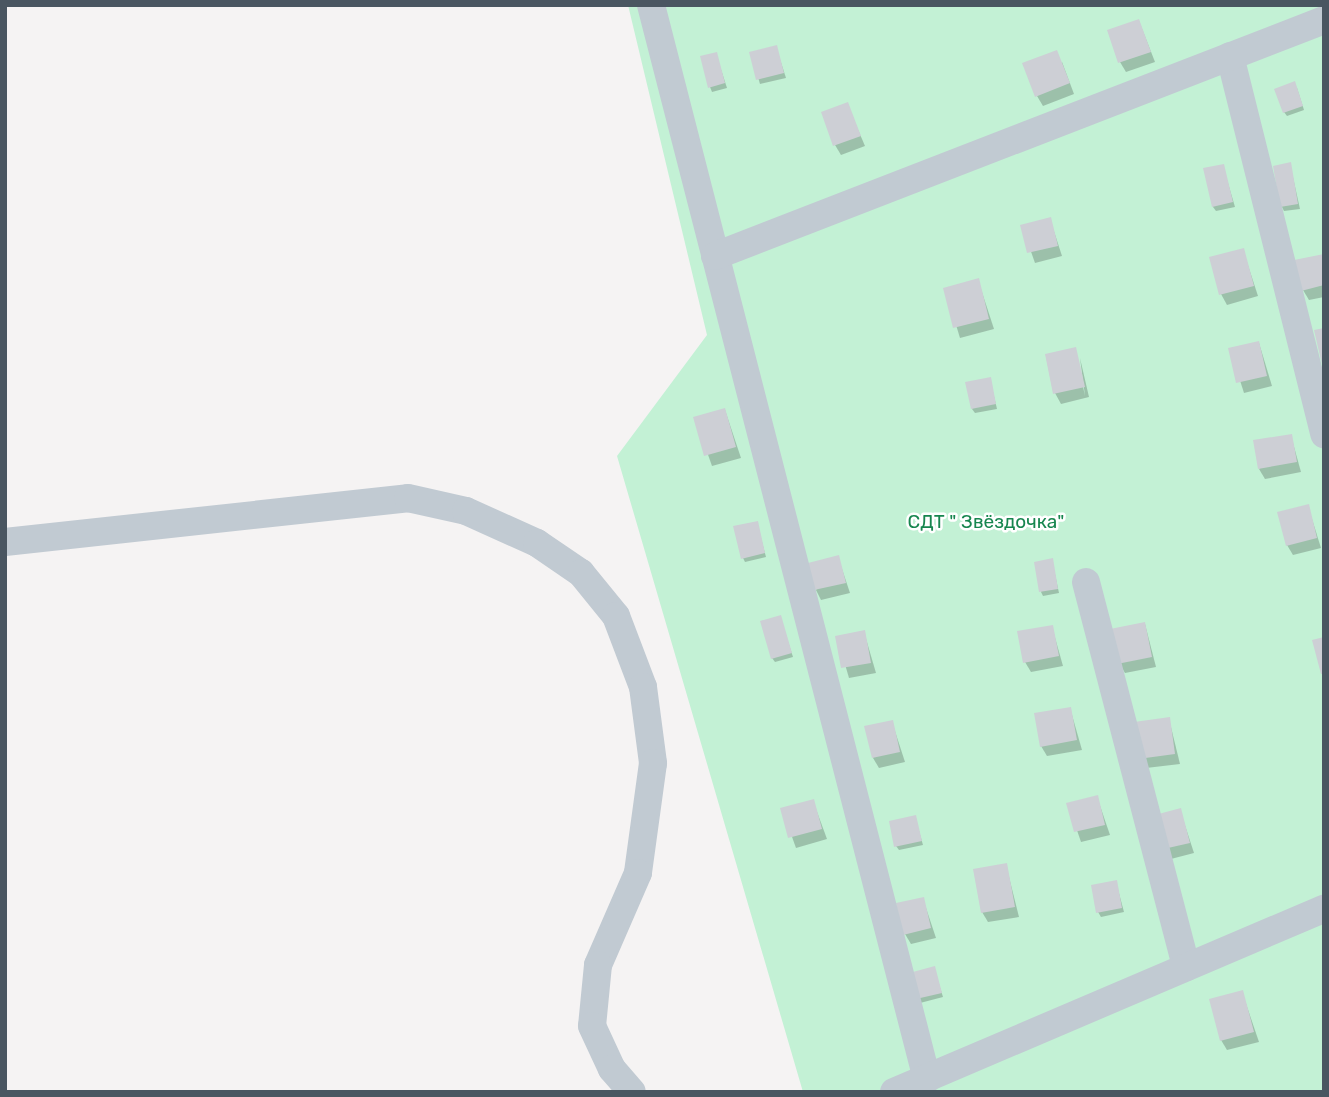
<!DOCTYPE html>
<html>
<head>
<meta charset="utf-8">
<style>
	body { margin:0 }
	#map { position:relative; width:1329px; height:1097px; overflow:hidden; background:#f5f3f3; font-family:Rubik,sans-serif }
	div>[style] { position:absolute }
	.green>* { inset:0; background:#c3f1d5 }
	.shadow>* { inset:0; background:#0003 }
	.building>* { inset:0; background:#cdcfd5 }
	.minor>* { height:28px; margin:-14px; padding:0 14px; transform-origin:14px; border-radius:14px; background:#c1cad2 }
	span { translate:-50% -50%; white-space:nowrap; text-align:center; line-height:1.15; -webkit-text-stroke:5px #fff; paint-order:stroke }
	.park-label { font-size:19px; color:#17864f }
	.frame { position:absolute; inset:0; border:7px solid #4a5661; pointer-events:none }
</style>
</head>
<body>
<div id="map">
	<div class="green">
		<i style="clip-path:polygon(628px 5px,1324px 5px,1324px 1092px,803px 1092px,617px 456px,707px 335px)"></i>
	</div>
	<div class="shadow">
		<i style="clip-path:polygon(1139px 21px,1155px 62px,1126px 72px,1120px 62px)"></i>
		<i style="clip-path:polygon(776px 47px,786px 78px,760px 84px,751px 54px)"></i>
		<i style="clip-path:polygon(716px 54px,727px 88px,712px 92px,710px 87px)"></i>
		<i style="clip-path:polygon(1062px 62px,1074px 94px,1043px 106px,1037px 96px)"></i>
		<i style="clip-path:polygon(1297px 88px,1304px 110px,1287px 116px,1284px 112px)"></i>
		<i style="clip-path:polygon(847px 104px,865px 146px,841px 155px,835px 145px)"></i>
		<i style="clip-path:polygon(1290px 164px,1300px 209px,1284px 211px,1282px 207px)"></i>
		<i style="clip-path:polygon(1223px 166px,1235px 207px,1216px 211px,1213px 207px)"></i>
		<i style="clip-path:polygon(1050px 219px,1062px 256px,1035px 263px,1022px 226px)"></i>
		<i style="clip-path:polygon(1243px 250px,1258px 296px,1227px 305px,1221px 294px)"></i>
		<i style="clip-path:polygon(1324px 255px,1324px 297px,1309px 300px,1303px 290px)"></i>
		<i style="clip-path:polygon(978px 280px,994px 329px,960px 338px,945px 289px)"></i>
		<i style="clip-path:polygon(1259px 343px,1272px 386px,1244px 393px,1230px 349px)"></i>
		<i style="clip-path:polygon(1075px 349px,1085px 396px,1080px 358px,1089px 397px,1061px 404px,1055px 393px)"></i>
		<i style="clip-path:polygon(990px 379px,997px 409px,975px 413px,972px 409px)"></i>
		<i style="clip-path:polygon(725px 410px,741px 458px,712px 466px,695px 418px)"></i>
		<i style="clip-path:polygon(1291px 436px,1301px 472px,1265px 479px,1259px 469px)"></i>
		<i style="clip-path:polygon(1308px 506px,1321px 548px,1293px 555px,1287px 545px)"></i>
		<i style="clip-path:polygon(757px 523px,766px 557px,745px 562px,743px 558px)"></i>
		<i style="clip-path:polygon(838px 557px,850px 593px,821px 600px,816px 590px)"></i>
		<i style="clip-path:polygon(1052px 560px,1059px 593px,1043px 596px,1041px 592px)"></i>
		<i style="clip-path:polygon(780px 617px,793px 657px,775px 662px,772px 658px)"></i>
		<i style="clip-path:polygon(1145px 624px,1156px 667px,1125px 673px,1119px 663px)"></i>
		<i style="clip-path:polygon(1052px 627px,1063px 666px,1031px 672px,1025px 662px)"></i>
		<i style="clip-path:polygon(864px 632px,876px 673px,849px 678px,837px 637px)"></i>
		<i style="clip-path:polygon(1070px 708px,1082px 750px,1047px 756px,1041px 746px)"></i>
		<i style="clip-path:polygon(1169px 719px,1180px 764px,1146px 768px,1140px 758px)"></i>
		<i style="clip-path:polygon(892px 722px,905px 762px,879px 768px,873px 758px)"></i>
		<i style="clip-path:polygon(1097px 797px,1110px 835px,1081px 842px,1068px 804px)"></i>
		<i style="clip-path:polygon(813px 801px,827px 839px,796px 848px,782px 809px)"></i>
		<i style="clip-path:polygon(1180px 810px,1194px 853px,1167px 860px,1161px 850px)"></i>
		<i style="clip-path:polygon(915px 817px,923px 845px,899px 850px,896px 846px)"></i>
		<i style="clip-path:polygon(1006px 865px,1019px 917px,988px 922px,982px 912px)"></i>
		<i style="clip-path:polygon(1116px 882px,1124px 912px,1101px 917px,1098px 912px)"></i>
		<i style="clip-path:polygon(923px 899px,936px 938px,911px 944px,905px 934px)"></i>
		<i style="clip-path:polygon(934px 968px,943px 997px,920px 1003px,917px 998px)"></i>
		<i style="clip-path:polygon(1242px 992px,1259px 1042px,1227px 1050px,1221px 1040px)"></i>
	</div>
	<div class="building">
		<i style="clip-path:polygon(1139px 19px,1151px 52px,1118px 63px,1107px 30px)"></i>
		<i style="clip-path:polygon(777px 45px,784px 73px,756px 80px,749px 52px)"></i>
		<i style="clip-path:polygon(1057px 50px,1070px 83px,1035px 97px,1022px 63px)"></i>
		<i style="clip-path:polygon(717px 52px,725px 83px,708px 88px,700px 56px)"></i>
		<i style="clip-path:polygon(1295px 81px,1303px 106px,1283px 113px,1274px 89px)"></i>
		<i style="clip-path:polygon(848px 102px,861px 136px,833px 146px,821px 112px)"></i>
		<i style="clip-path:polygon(1291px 162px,1298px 204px,1280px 207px,1273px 166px)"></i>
		<i style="clip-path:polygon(1224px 164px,1233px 202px,1212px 207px,1203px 168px)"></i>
		<i style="clip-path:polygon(1051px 217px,1058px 246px,1027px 253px,1020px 225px)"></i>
		<i style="clip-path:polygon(1244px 248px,1254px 286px,1219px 295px,1209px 257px)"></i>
		<i style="clip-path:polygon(1324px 254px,1324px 285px,1301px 291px,1294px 260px)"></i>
		<i style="clip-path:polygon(979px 278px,989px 319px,953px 328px,943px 288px)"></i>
		<i style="clip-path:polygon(1324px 328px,1324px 369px,1323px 369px,1314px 330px)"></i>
		<i style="clip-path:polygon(1259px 341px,1267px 376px,1236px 383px,1228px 348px)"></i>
		<i style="clip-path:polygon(1076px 347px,1085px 387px,1053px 394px,1045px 354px)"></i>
		<i style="clip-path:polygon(991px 377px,996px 404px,971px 409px,965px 382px)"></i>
		<i style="clip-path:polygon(725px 408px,736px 447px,704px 456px,693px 417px)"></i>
		<i style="clip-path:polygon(1292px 434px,1297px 462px,1258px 469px,1253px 440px)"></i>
		<i style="clip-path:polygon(1309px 504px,1317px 538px,1286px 546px,1277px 512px)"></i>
		<i style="clip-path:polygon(758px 521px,765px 553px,741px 559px,733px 526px)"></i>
		<i style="clip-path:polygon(839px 555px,846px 583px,814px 590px,808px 563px)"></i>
		<i style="clip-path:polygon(1053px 558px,1058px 589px,1039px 592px,1034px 562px)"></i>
		<i style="clip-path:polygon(781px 615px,792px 653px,771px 659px,760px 621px)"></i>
		<i style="clip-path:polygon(1145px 622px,1152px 657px,1117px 664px,1110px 629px)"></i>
		<i style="clip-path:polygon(1053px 625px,1059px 656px,1023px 663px,1017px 631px)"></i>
		<i style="clip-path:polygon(865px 630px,871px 663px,841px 668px,835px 636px)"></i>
		<i style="clip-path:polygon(1324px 637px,1324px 674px,1321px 674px,1312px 640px)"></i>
		<i style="clip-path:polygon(1071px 707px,1077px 740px,1040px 747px,1034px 713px)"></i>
		<i style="clip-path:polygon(1170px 717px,1175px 754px,1138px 759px,1134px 722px)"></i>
		<i style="clip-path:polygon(893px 720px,900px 752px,872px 758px,864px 726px)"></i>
		<i style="clip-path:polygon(1098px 795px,1105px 825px,1074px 832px,1066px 803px)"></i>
		<i style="clip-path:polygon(814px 799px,822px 829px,788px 838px,780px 808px)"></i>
		<i style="clip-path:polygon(1181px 808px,1190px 843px,1159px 850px,1151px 816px)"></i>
		<i style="clip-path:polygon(916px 815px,922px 841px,894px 847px,889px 821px)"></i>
		<i style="clip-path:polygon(1007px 863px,1015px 907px,981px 913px,973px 869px)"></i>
		<i style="clip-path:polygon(1117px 880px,1122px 908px,1096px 913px,1091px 885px)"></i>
		<i style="clip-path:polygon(924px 897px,931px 928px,903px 935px,896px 903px)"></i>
		<i style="clip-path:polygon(935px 966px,942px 993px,916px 999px,909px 973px)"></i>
		<i style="clip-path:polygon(1243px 990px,1254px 1032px,1220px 1041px,1209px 999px)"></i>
	</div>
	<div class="minor">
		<i style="left:651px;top:5px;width:1109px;rotate:75.59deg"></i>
		<i style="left:1230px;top:56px;width:390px;rotate:76deg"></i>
		<i style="left:715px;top:256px;width:653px;rotate:-21.18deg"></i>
		<i style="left:5px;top:542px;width:405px;rotate:-6.2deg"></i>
		<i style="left:408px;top:498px;width:59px;rotate:12.6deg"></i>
		<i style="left:466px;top:511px;width:78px;rotate:24.3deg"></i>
		<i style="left:537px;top:543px;width:53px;rotate:34.3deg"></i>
		<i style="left:581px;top:573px;width:55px;rotate:50.9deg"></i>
		<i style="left:616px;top:616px;width:76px;rotate:69.2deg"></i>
		<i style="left:643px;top:687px;width:77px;rotate:82.5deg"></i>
		<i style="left:653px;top:763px;width:111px;rotate:97.8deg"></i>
		<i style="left:638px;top:873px;width:100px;rotate:113.5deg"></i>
		<i style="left:598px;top:965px;width:61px;rotate:95.6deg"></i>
		<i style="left:592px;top:1026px;width:47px;rotate:65.1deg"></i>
		<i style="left:612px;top:1069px;width:30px;rotate:49deg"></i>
		<i style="left:1086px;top:582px;width:398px;rotate:75.4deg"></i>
		<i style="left:894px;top:1092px;width:467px;rotate:-23.1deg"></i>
	</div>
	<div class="park-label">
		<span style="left:986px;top:522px">СДТ " Звёздочка"</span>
	</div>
	<div class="frame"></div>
</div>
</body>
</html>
